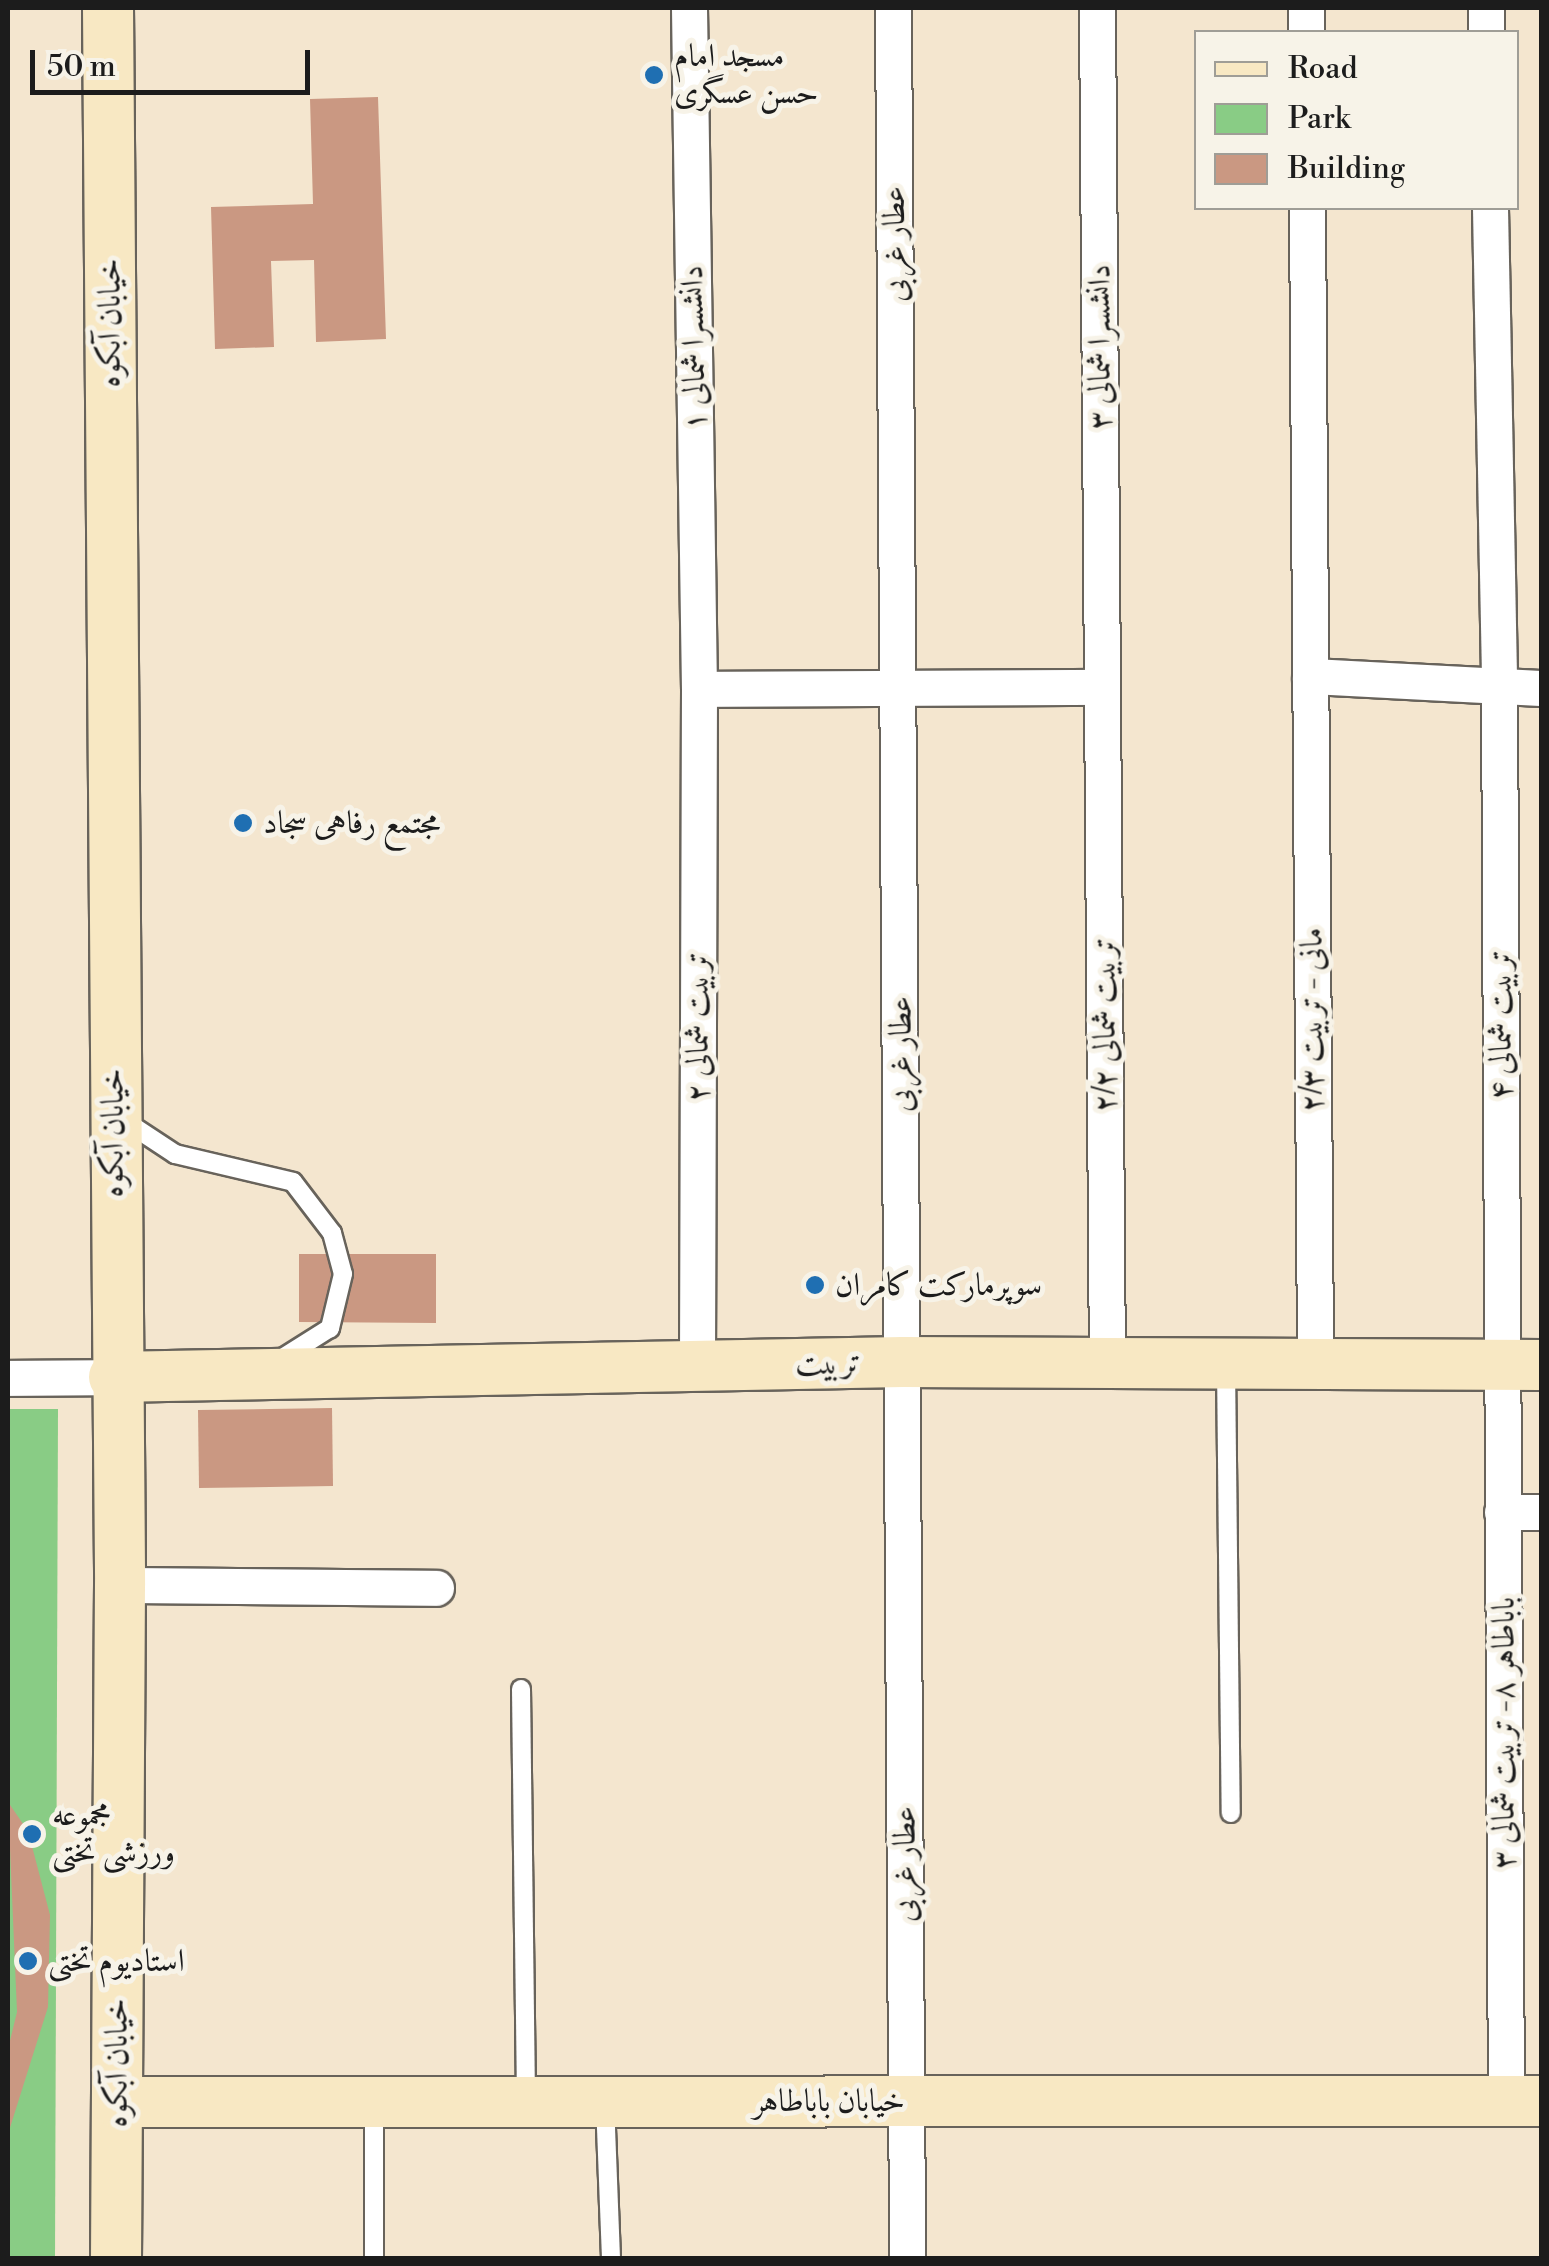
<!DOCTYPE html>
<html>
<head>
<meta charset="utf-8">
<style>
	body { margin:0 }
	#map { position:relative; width:1549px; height:2266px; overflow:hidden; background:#f4e6cf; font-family:"Libre Bodoni",Amiri,serif }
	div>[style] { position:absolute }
	.green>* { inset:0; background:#89cc85 }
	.building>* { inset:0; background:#ca9882 }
	.roads { filter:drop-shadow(2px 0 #68635b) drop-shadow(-2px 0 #68635b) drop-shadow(0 2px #68635b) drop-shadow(0 -2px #68635b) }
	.lane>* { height:18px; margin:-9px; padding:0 9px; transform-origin:9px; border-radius:9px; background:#fff }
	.street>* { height:35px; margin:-17.5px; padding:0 17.5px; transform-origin:17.5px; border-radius:17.5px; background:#fff }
	.secondary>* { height:50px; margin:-25px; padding:0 25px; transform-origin:25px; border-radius:25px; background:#f8e8c3 }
	.dots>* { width:28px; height:28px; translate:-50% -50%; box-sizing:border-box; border:5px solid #f7f3e8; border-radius:50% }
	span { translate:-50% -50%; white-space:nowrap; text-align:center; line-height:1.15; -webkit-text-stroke:10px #f7f3e8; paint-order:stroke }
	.poi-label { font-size:32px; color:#1c1c1c }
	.left { translate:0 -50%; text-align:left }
	.street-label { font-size:32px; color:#1c1c1c }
	.frame { position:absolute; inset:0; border:10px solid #1c1c1c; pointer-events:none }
	.legend { position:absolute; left:1194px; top:30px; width:325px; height:180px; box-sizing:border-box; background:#f7f3e8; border:2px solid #9f9d96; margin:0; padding:12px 18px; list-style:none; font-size:30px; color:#1c1c1c }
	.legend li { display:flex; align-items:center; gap:20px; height:50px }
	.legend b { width:50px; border:2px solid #9f9d96 }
	.scale { position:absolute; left:30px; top:50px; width:280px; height:45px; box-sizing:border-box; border:5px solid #1c1c1c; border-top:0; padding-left:12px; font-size:30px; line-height:35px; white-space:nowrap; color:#1c1c1c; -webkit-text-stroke:8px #f7f3e8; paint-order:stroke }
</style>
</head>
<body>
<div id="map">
	<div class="green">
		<i style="clip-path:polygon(8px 1409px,58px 1409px,55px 2258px,8px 2258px)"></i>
	</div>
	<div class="building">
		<i style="clip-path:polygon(378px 97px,386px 339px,316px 342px,314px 260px,271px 261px,274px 347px,215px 349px,211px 207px,313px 204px,310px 99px)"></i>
		<i style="clip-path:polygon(299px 1254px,436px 1254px,436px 1323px,299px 1322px)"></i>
		<i style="clip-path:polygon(332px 1408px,333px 1486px,199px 1488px,198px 1410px)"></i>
		<i style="clip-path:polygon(8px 1802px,28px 1831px,50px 1915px,48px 2007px,8px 2134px,8px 2049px,17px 2012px)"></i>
	</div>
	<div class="roads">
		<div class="lane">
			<i style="left:125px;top:1121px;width:60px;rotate:33.4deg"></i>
			<i style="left:175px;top:1154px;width:121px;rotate:13.3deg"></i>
			<i style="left:293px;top:1182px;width:64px;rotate:52.6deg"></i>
			<i style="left:332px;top:1233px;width:42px;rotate:75deg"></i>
			<i style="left:343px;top:1274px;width:56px;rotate:103.5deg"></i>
			<i style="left:330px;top:1328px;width:54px;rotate:147.8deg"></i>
			<i style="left:1226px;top:1364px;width:449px;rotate:89.4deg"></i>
			<i style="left:521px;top:1689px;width:410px;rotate:89.3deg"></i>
			<i style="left:605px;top:2102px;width:156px;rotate:87.8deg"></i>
			<i style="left:374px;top:2107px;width:151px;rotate:90deg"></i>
		</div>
		<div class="street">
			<i style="left:689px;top:8px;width:681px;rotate:89.16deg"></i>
			<i style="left:699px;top:689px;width:677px;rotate:90.17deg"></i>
			<i style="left:893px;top:8px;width:2250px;rotate:89.64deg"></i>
			<i style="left:1097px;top:8px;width:1356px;rotate:89.58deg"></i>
			<i style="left:1306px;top:8px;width:24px;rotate:90deg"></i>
			<i style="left:1486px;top:8px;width:24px;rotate:90deg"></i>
			<i style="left:1307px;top:208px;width:1156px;rotate:89.6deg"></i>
			<i style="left:1490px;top:208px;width:477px;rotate:88.9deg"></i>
			<i style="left:1499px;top:685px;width:1416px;rotate:89.72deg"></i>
			<i style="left:1310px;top:676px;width:232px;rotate:3deg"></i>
			<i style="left:699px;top:689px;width:403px;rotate:-0.3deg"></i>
			<i style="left:8px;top:1378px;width:106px;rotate:-0.5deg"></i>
			<i style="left:1502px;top:1512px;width:40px"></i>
			<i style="left:120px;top:1585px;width:316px;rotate:0.5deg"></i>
		</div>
		<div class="secondary">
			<i style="left:108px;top:8px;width:1577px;rotate:89.56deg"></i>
			<i style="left:120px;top:1585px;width:673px;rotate:90.34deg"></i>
			<i style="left:114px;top:1377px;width:789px;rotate:-1.09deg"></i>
			<i style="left:903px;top:1362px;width:639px;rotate:0.27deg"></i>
			<i style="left:117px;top:2102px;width:1425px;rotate:-0.04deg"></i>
		</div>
	</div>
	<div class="dots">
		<i style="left:654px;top:75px;background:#1f6fb2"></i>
		<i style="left:243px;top:823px;background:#1f6fb2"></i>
		<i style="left:815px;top:1285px;background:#1f6fb2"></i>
		<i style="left:32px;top:1834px;background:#1f6fb2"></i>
		<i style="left:28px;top:1961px;background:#1f6fb2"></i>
	</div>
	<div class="poi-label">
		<span class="left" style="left:674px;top:75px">مسجد امام<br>حسن عسگری</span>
		<span class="left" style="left:263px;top:823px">مجتمع رفاهی سجاد</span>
		<span class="left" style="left:835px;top:1285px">سوپرمارکت کامران</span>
		<span class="left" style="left:52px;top:1834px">مجموعه<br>ورزشی تختی</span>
		<span class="left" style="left:48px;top:1961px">استادیوم تختی</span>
	</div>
	<div class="street-label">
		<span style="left:895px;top:244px;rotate:-91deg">عطار غربی</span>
		<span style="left:110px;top:323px;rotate:-90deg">خیابان آبکوه</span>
		<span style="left:1100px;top:347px;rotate:-90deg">دانشسرا شمالی ۳</span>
		<span style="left:694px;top:348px;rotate:-91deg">دانشسرا شمالی ۱</span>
		<span style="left:1312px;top:1020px;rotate:-90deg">مانی - تربیت ۲/۳</span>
		<span style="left:1105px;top:1025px;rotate:-90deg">تربیت شمالی ۲/۲</span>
		<span style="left:1501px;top:1025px;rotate:-90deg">تربیت شمالی ۴</span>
		<span style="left:698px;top:1027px;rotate:-90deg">تربیت شمالی ۲</span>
		<span style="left:901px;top:1054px;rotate:-90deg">عطار غربی</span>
		<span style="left:113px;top:1133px;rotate:-90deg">خیابان آبکوه</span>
		<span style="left:828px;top:1364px;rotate:-1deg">تربیت</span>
		<span style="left:1504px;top:1733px;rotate:-90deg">باباطاهر ۸- تربیت شمالی ۳</span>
		<span style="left:905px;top:1864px;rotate:-90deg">عطار غربی</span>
		<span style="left:117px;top:2063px;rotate:-90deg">خیابان آبکوه</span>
		<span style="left:829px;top:2101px">خیابان باباطاهر</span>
	</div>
	<div class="frame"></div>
	<ul class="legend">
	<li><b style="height:12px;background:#f8e8c3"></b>Road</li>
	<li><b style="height:28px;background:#89cc85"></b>Park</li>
	<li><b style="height:28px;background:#ca9882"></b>Building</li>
	</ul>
	<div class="scale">50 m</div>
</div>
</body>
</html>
